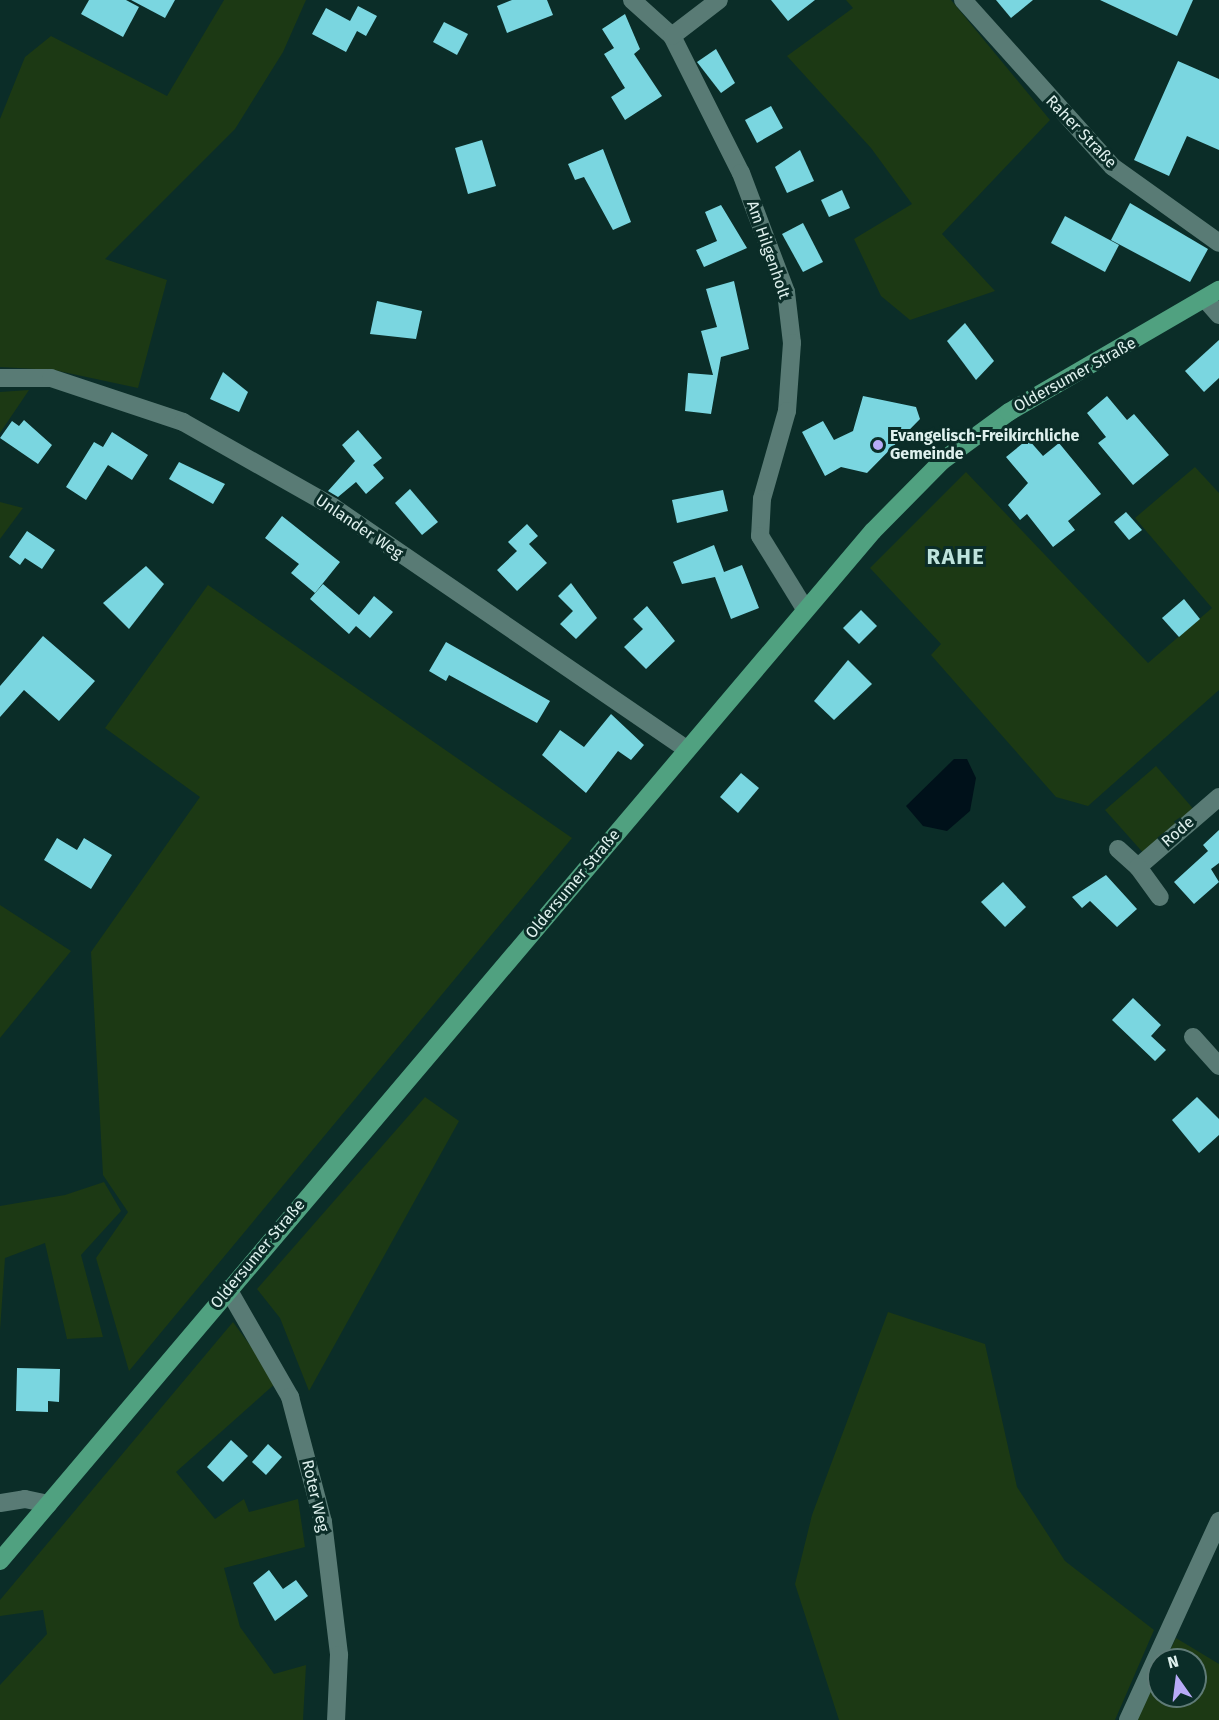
<!DOCTYPE html>
<html>
<head>
<meta charset="utf-8">
<style>
	body { margin:0 }
	#map { position:relative; width:1219px; height:1720px; overflow:hidden; background:#0b2d28; font-family:"Fira Sans",sans-serif }
	div>[style] { position:absolute }
	.green>* { inset:0; background:#1c3914 }
	.water>* { inset:0; background:#00111a }
	.building>* { inset:0; background:#7ad6e0 }
	.minor>* { height:18px; margin:-9px; padding:0 9px; transform-origin:9px; border-radius:9px; background:#597b75 }
	.major>* { height:18px; margin:-9px; padding:0 9px; transform-origin:9px; border-radius:9px; background:#50a180 }
	.dots>* { width:16px; height:16px; translate:-50% -50%; box-sizing:border-box; border:3px solid #0b2d28; border-radius:50% }
	span { translate:-50% -50%; white-space:nowrap; text-align:center; line-height:1.15; -webkit-text-stroke:6px #0b2d28; paint-order:stroke }
	.street-label { font-size:16px; color:#def0ed }
	.poi-label { font-size:16px; color:#def0ed; font-weight:700 }
	.left { translate:0 -50%; text-align:left }
	.district-label { font-size:22px; color:#bee3dc; font-weight:700; letter-spacing:1.5px }
	.north { position:absolute; left:1147px; top:1648px; width:60px; height:60px; box-sizing:border-box; background:#0b2d28; border:2px solid #5f7b77; border-radius:50%; rotate:346deg; font-size:16px; font-weight:700; line-height:24px; text-align:center; color:#def0ed }
	.north::after { content:''; display:block; margin:auto; width:21px; height:27px; background:#b8abf7; clip-path:polygon(50% 0,100% 100%,50% 72%,0 100%) }
</style>
</head>
<body>
<div id="map">
	<div class="green">
		<i style="clip-path:polygon(224px 0,306px 0,283px 52px,235px 129px,105px 259px,167px 280px,138px 388px,54px 370px,0 367px,0 119px,25px 57px,51px 36px,167px 96px)"></i>
		<i style="clip-path:polygon(846px 0,951px 0,1050px 120px,942px 234px,995px 291px,910px 320px,881px 296px,854px 239px,912px 204px,871px 148px,787px 56px,853px 8px)"></i>
		<i style="clip-path:polygon(29px 390px,0 433px,0 392px)"></i>
		<i style="clip-path:polygon(1195px 467px,1219px 493px,1219px 690px,1088px 806px,1056px 797px,931px 655px,941px 644px,870px 568px,966px 472px,1148px 663px,1212px 608px,1135px 518px)"></i>
		<i style="clip-path:polygon(0 502px,23px 508px,0 539px)"></i>
		<i style="clip-path:polygon(208px 585px,572px 838px,129px 1371px,96px 1258px,128px 1212px,103px 1175px,91px 952px,200px 797px,105px 728px)"></i>
		<i style="clip-path:polygon(1156px 766px,1196px 812px,1146px 856px,1105px 810px)"></i>
		<i style="clip-path:polygon(0 905px,71px 951px,0 1038px)"></i>
		<i style="clip-path:polygon(425px 1097px,459px 1121px,309px 1391px,280px 1318px,257px 1289px)"></i>
		<i style="clip-path:polygon(104px 1182px,121px 1211px,81px 1255px,103px 1337px,67px 1339px,45px 1243px,5px 1258px,0 1331px,0 1206px,65px 1195px)"></i>
		<i style="clip-path:polygon(888px 1312px,985px 1344px,1017px 1487px,1065px 1561px,1154px 1630px,1115px 1720px,839px 1720px,795px 1584px,812px 1515px)"></i>
		<i style="clip-path:polygon(233px 1322px,277px 1382px,176px 1472px,215px 1519px,244px 1499px,249px 1512px,298px 1499px,305px 1547px,224px 1568px,240px 1627px,274px 1674px,306px 1665px,303px 1720px,0 1720px,0 1685px,47px 1634px,43px 1610px,0 1616px,0 1600px)"></i>
		<i style="clip-path:polygon(1176px 1638px,1219px 1664px,1219px 1720px,1135px 1720px,1159px 1672px,1159px 1696px,1195px 1696px,1195px 1660px,1165px 1660px)"></i>
	</div>
	<div class="water">
		<i style="clip-path:polygon(954px 759px,967px 759px,976px 778px,970px 811px,947px 831px,923px 826px,906px 806px)"></i>
	</div>
	<div class="building">
		<i style="clip-path:polygon(89px 0,126px 0,139px 7px,123px 37px,81px 14px)"></i>
		<i style="clip-path:polygon(131px 0,175px 0,165px 18px)"></i>
		<i style="clip-path:polygon(512px 0,547px 0,553px 15px,507px 33px,497px 6px)"></i>
		<i style="clip-path:polygon(771px 0,815px 0,788px 21px)"></i>
		<i style="clip-path:polygon(996px 0,1033px 0,1011px 18px)"></i>
		<i style="clip-path:polygon(1100px 0,1193px 0,1177px 36px)"></i>
		<i style="clip-path:polygon(358px 6px,377px 16px,366px 36px,357px 31px,346px 52px,312px 34px,326px 8px,350px 21px)"></i>
		<i style="clip-path:polygon(625px 14px,640px 49px,634px 54px,662px 96px,625px 120px,611px 97px,625px 88px,604px 54px,614px 48px,602px 29px)"></i>
		<i style="clip-path:polygon(444px 22px,468px 34px,457px 55px,433px 42px)"></i>
		<i style="clip-path:polygon(716px 49px,735px 83px,721px 93px,697px 62px)"></i>
		<i style="clip-path:polygon(1178px 61px,1219px 79px,1219px 150px,1187px 136px,1169px 176px,1134px 160px)"></i>
		<i style="clip-path:polygon(771px 106px,783px 128px,757px 143px,745px 120px)"></i>
		<i style="clip-path:polygon(482px 140px,496px 186px,468px 194px,455px 148px)"></i>
		<i style="clip-path:polygon(603px 149px,631px 222px,613px 230px,584px 177px,575px 180px,568px 164px)"></i>
		<i style="clip-path:polygon(800px 150px,814px 181px,787px 193px,775px 167px)"></i>
		<i style="clip-path:polygon(842px 190px,850px 208px,829px 217px,821px 200px)"></i>
		<i style="clip-path:polygon(1130px 203px,1208px 249px,1190px 282px,1111px 240px)"></i>
		<i style="clip-path:polygon(721px 205px,747px 248px,704px 267px,696px 250px,717px 241px,705px 212px)"></i>
		<i style="clip-path:polygon(1065px 216px,1119px 245px,1105px 272px,1051px 243px)"></i>
		<i style="clip-path:polygon(803px 223px,823px 262px,803px 272px,782px 234px)"></i>
		<i style="clip-path:polygon(734px 281px,749px 349px,721px 357px,711px 414px,685px 411px,688px 373px,713px 375px,701px 331px,717px 327px,706px 289px)"></i>
		<i style="clip-path:polygon(377px 301px,422px 311px,416px 339px,370px 334px)"></i>
		<i style="clip-path:polygon(965px 323px,994px 361px,976px 380px,947px 341px)"></i>
		<i style="clip-path:polygon(1219px 340px,1219px 378px,1204px 392px,1185px 371px)"></i>
		<i style="clip-path:polygon(223px 372px,248px 392px,239px 412px,210px 399px)"></i>
		<i style="clip-path:polygon(863px 396px,916px 407px,920px 419px,867px 473px,841px 467px,825px 476px,802px 432px,823px 421px,834px 440px,853px 431px)"></i>
		<i style="clip-path:polygon(1107px 396px,1127px 420px,1134px 414px,1169px 455px,1133px 485px,1098px 443px,1106px 437px,1087px 413px)"></i>
		<i style="clip-path:polygon(24px 420px,52px 445px,38px 464px,0 438px,12px 421px,19px 426px)"></i>
		<i style="clip-path:polygon(358px 430px,382px 458px,373px 465px,384px 478px,366px 494px,356px 482px,338px 497px,328px 491px,355px 461px,342px 445px)"></i>
		<i style="clip-path:polygon(112px 432px,148px 455px,132px 480px,108px 465px,86px 500px,66px 487px,94px 442px,103px 447px)"></i>
		<i style="clip-path:polygon(1028px 439px,1043px 456px,1059px 443px,1101px 494px,1068px 521px,1075px 530px,1053px 547px,1027px 514px,1020px 520px,1008px 505px,1028px 483px,1006px 457px)"></i>
		<i style="clip-path:polygon(179px 462px,225px 484px,213px 504px,169px 479px)"></i>
		<i style="clip-path:polygon(410px 489px,438px 522px,422px 535px,395px 503px)"></i>
		<i style="clip-path:polygon(723px 490px,728px 511px,677px 523px,672px 500px)"></i>
		<i style="clip-path:polygon(1126px 512px,1142px 530px,1129px 540px,1114px 522px)"></i>
		<i style="clip-path:polygon(282px 516px,340px 562px,315px 593px,291px 573px,299px 564px,265px 538px)"></i>
		<i style="clip-path:polygon(527px 524px,538px 536px,529px 544px,547px 563px,517px 591px,497px 570px,517px 551px,508px 542px)"></i>
		<i style="clip-path:polygon(27px 531px,55px 550px,42px 569px,25px 558px,20px 565px,9px 557px)"></i>
		<i style="clip-path:polygon(714px 545px,724px 572px,742px 565px,759px 608px,731px 619px,715px 577px,682px 584px,673px 562px)"></i>
		<i style="clip-path:polygon(146px 566px,164px 584px,129px 629px,103px 603px)"></i>
		<i style="clip-path:polygon(571px 583px,597px 618px,576px 639px,560px 624px,573px 611px,558px 596px)"></i>
		<i style="clip-path:polygon(323px 584px,359px 615px,374px 596px,393px 612px,370px 638px,356px 626px,349px 634px,310px 599px)"></i>
		<i style="clip-path:polygon(1184px 599px,1200px 619px,1179px 637px,1162px 618px)"></i>
		<i style="clip-path:polygon(647px 606px,675px 641px,646px 669px,624px 647px,643px 629px,633px 619px)"></i>
		<i style="clip-path:polygon(861px 610px,877px 626px,859px 644px,843px 628px)"></i>
		<i style="clip-path:polygon(43px 636px,95px 681px,59px 721px,24px 690px,0 717px,0 686px)"></i>
		<i style="clip-path:polygon(446px 642px,550px 701px,537px 723px,449px 675px,446px 681px,429px 671px)"></i>
		<i style="clip-path:polygon(848px 660px,872px 684px,834px 720px,814px 701px)"></i>
		<i style="clip-path:polygon(611px 714px,644px 745px,631px 760px,618px 751px,586px 793px,542px 755px,560px 730px,584px 747px)"></i>
		<i style="clip-path:polygon(741px 773px,759px 788px,738px 813px,720px 797px)"></i>
		<i style="clip-path:polygon(1219px 830px,1219px 863px,1211px 869px,1219px 882px,1194px 904px,1174px 882px,1208px 851px,1203px 845px)"></i>
		<i style="clip-path:polygon(57px 838px,77px 850px,84px 838px,112px 855px,91px 889px,44px 860px)"></i>
		<i style="clip-path:polygon(1106px 875px,1137px 909px,1117px 927px,1090px 901px,1082px 908px,1072px 897px)"></i>
		<i style="clip-path:polygon(1003px 882px,1026px 907px,1005px 927px,981px 902px)"></i>
		<i style="clip-path:polygon(1133px 998px,1161px 1025px,1151px 1036px,1166px 1050px,1155px 1061px,1112px 1020px)"></i>
		<i style="clip-path:polygon(1197px 1097px,1219px 1119px,1219px 1135px,1199px 1153px,1172px 1120px)"></i>
		<i style="clip-path:polygon(17px 1368px,60px 1369px,59px 1402px,48px 1401px,48px 1412px,16px 1411px)"></i>
		<i style="clip-path:polygon(231px 1440px,248px 1456px,223px 1482px,207px 1467px)"></i>
		<i style="clip-path:polygon(268px 1444px,282px 1457px,266px 1475px,252px 1462px)"></i>
		<i style="clip-path:polygon(269px 1570px,283px 1589px,296px 1580px,308px 1596px,275px 1621px,253px 1583px)"></i>
	</div>
	<div class="minor">
		<i style="left:632px;top:0;width:54px;rotate:42deg"></i>
		<i style="left:672px;top:36px;width:153px;rotate:63.3deg"></i>
		<i style="left:741px;top:173px;width:127px;rotate:69.3deg"></i>
		<i style="left:786px;top:292px;width:51px;rotate:83.3deg"></i>
		<i style="left:792px;top:343px;width:68px;rotate:94.2deg"></i>
		<i style="left:787px;top:411px;width:91px;rotate:105.9deg"></i>
		<i style="left:762px;top:499px;width:37px;rotate:93deg"></i>
		<i style="left:760px;top:536px;width:86px;rotate:58.3deg"></i>
		<i style="left:963px;top:0;width:224px;rotate:48.1deg"></i>
		<i style="left:1113px;top:167px;width:130px;rotate:35.6deg"></i>
		<i style="left:672px;top:36px;width:59px;rotate:-37.5deg"></i>
		<i style="left:1206px;top:300px;width:20px;rotate:49deg"></i>
		<i style="left:0;top:378px;width:51px"></i>
		<i style="left:51px;top:378px;width:139px;rotate:18.4deg"></i>
		<i style="left:183px;top:422px;width:172px;rotate:29.5deg"></i>
		<i style="left:333px;top:507px;width:428px;rotate:34.4deg"></i>
		<i style="left:1118px;top:849px;width:27px;rotate:42deg"></i>
		<i style="left:1138px;top:867px;width:107px;rotate:-40.8deg"></i>
		<i style="left:1138px;top:867px;width:37px;rotate:54deg"></i>
		<i style="left:1193px;top:1037px;width:39px;rotate:48deg"></i>
		<i style="left:228px;top:1289px;width:125px;rotate:60.1deg"></i>
		<i style="left:290px;top:1397px;width:129px;rotate:75.2deg"></i>
		<i style="left:323px;top:1522px;width:134px;rotate:83.1deg"></i>
		<i style="left:339px;top:1655px;width:65px;rotate:92.6deg"></i>
		<i style="left:0;top:1503px;width:25px;rotate:-9deg"></i>
		<i style="left:25px;top:1499px;width:24px;rotate:12deg"></i>
		<i style="left:1128px;top:1720px;width:219px;rotate:-65.4deg"></i>
	</div>
	<div class="major">
		<i style="left:0;top:1561px;width:1350px;rotate:-49.72deg"></i>
		<i style="left:873px;top:531px;width:98px;rotate:-45.4deg"></i>
		<i style="left:942px;top:461px;width:83px;rotate:-36.2deg"></i>
		<i style="left:1009px;top:412px;width:243px;rotate:-30.2deg"></i>
	</div>
	<div class="dots">
		<i style="left:878px;top:445px;background:#b8abf7"></i>
	</div>
	<div class="street-label">
		<span style="left:1081px;top:132px;rotate:46deg">Raher Straße</span>
		<span style="left:768px;top:250px;rotate:71deg">Am Hilgenholt</span>
		<span style="left:1075px;top:375px;rotate:-29deg">Oldersumer Straße</span>
		<span style="left:359px;top:527px;rotate:34deg">Unlander Weg</span>
		<span style="left:1178px;top:832px;rotate:-41deg">Rode</span>
		<span style="left:573px;top:884px;rotate:-50deg">Oldersumer Straße</span>
		<span style="left:258px;top:1254px;rotate:-50deg">Oldersumer Straße</span>
		<span style="left:315px;top:1496px;rotate:77deg">Roter Weg</span>
	</div>
	<div class="poi-label">
		<span class="left" style="left:890px;top:445px">Evangelisch-Freikirchliche<br>Gemeinde</span>
	</div>
	<div class="district-label">
		<span style="left:956px;top:557px">RAHE</span>
	</div>
	<div class="north">N</div>
</div>
</body>
</html>
